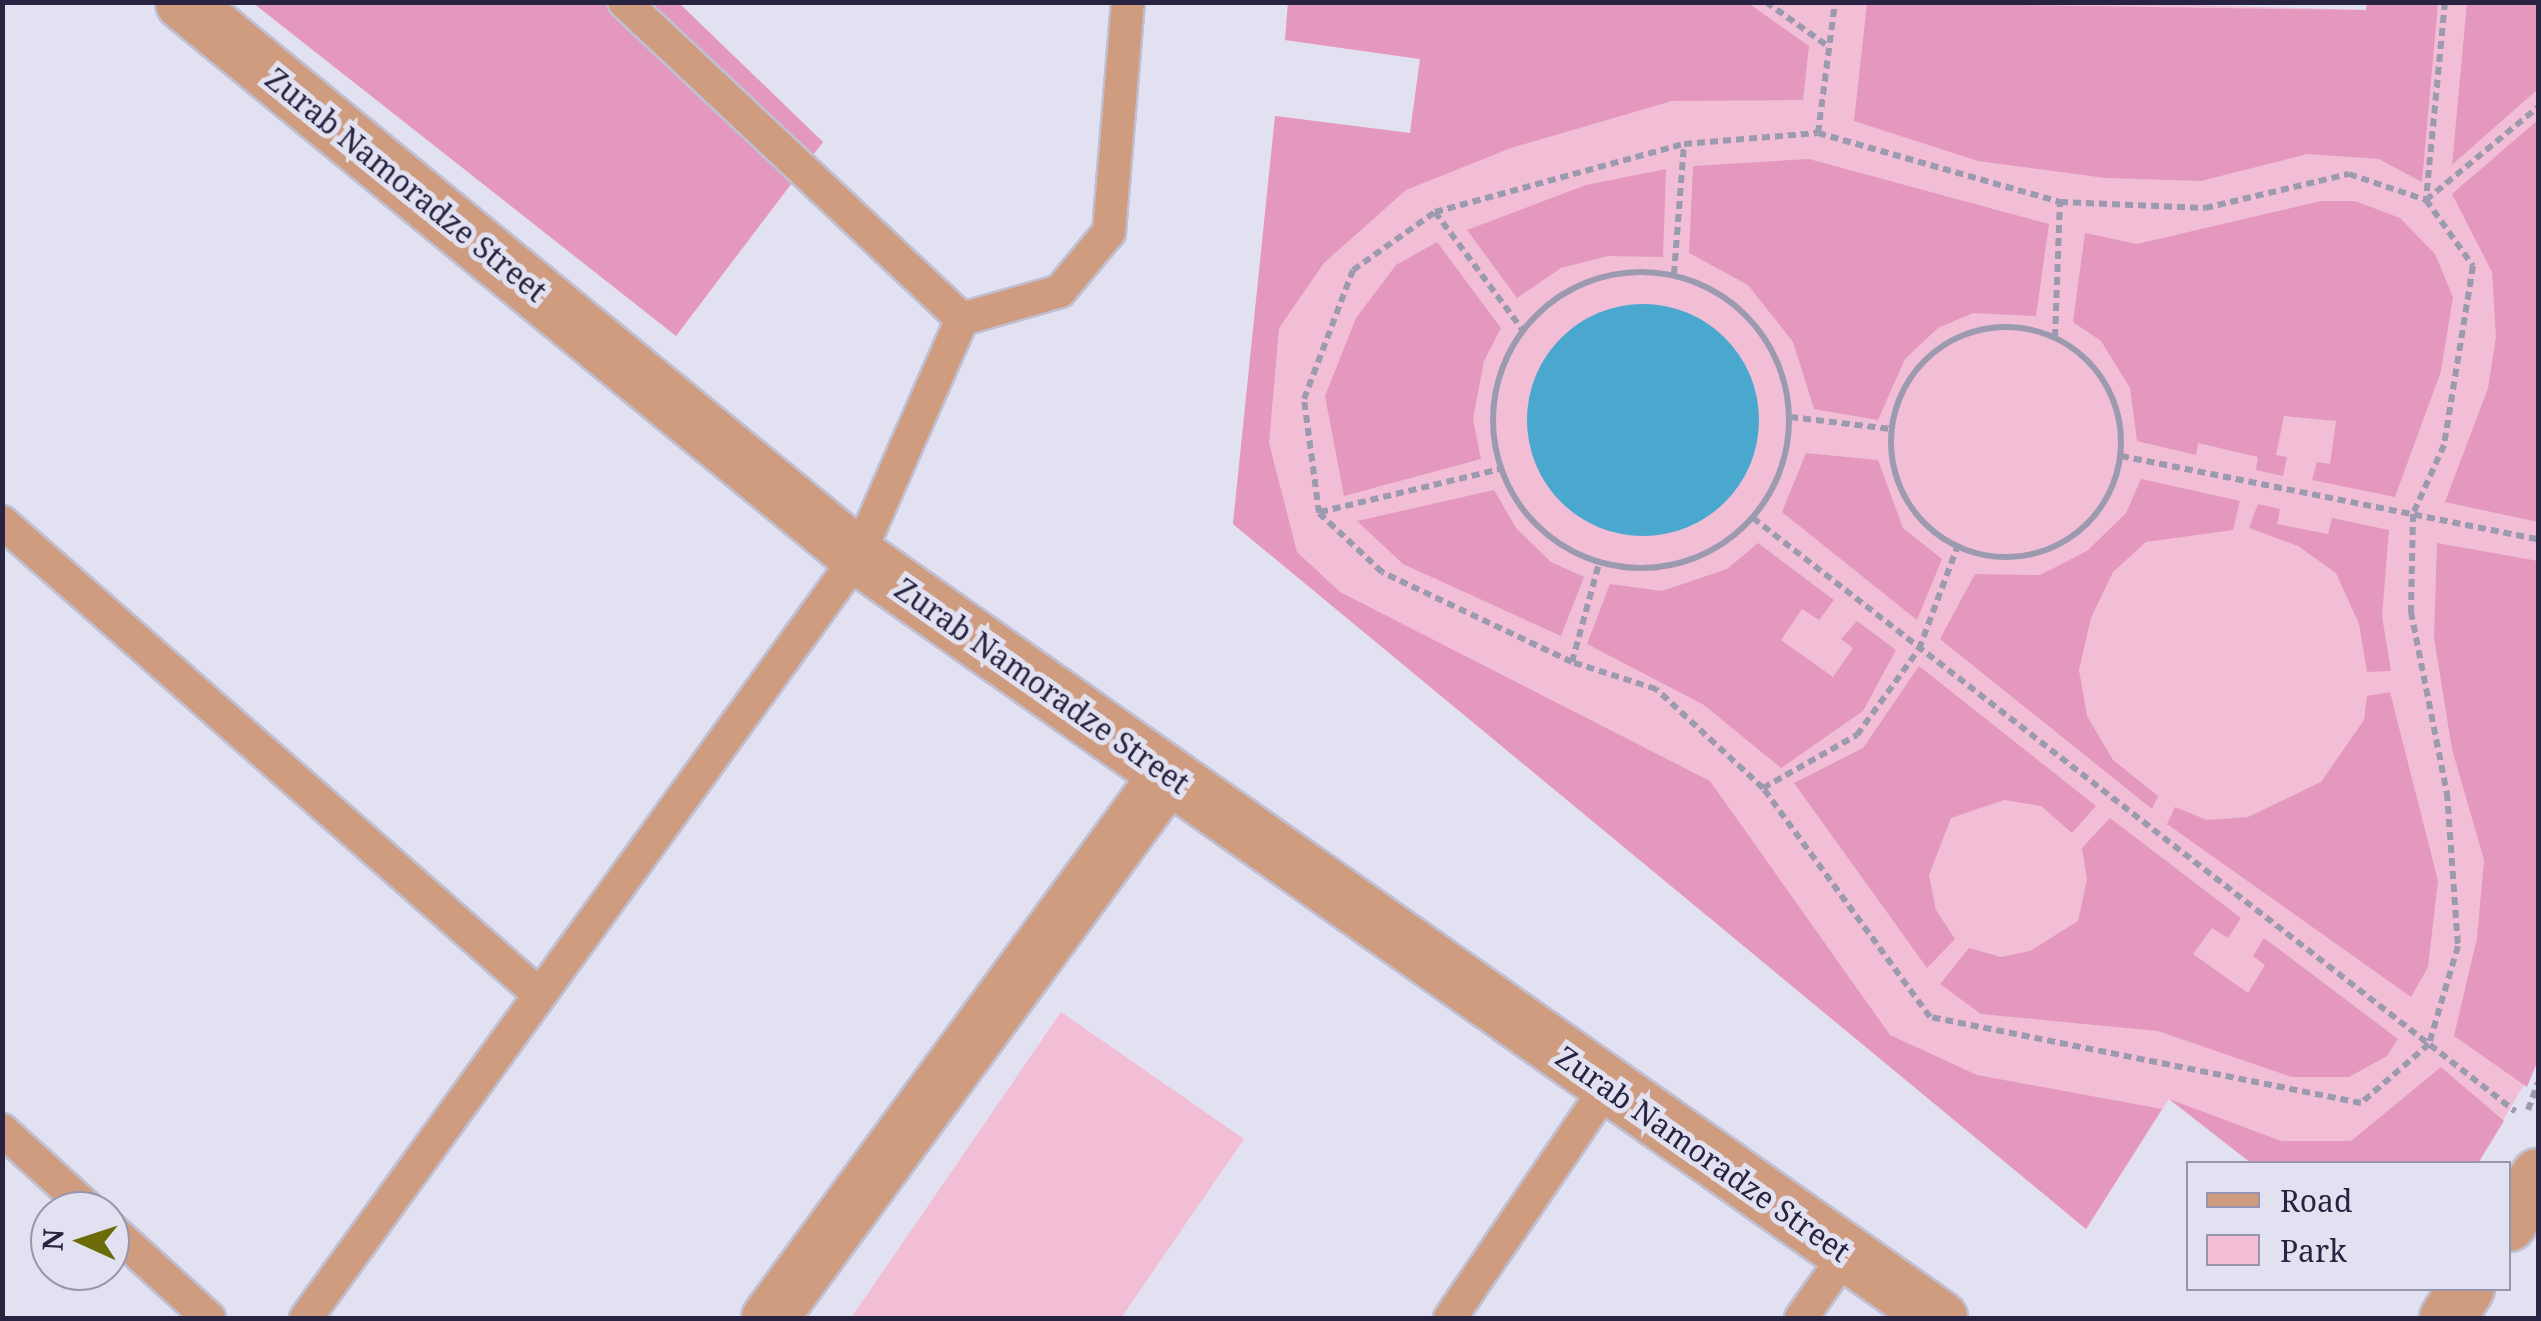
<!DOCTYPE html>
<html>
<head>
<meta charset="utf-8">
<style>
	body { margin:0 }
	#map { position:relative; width:2541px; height:1321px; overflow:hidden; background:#e2e1f1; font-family:"Noto Serif",serif }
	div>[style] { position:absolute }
	.green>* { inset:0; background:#f1bed6 }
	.forest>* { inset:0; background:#e598be }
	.water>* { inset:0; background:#4aa7ce }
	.round { border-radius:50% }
	.path>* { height:6px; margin-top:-3px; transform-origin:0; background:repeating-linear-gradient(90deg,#9c9aaf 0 8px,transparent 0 13px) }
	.path>.ring { margin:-3px; padding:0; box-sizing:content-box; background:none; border:6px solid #9c9aaf; border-radius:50% }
	.roads { filter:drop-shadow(2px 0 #c0bfd1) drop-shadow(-2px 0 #c0bfd1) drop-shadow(0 2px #c0bfd1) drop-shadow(0 -2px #c0bfd1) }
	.lane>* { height:32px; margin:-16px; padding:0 16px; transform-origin:16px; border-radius:16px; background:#d09c80 }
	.street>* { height:55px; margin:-27.5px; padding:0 27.5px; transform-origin:27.5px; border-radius:27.5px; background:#d09c80 }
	span { translate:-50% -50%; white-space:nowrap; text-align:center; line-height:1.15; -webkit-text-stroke:10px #e2e1f1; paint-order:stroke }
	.street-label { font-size:30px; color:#272341 }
	.frame { position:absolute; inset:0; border:5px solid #272341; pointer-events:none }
	.legend { position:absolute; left:2186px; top:1161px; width:325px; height:130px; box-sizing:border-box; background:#e2e1f1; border:2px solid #9795ab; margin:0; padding:12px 18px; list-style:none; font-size:30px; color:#272341 }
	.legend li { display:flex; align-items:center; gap:20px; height:50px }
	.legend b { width:50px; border:2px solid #9795ab }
	.north { position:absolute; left:30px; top:1191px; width:100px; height:100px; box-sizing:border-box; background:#e2e1f1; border:2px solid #9795ab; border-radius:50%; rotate:273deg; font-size:28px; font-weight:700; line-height:40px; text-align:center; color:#272341 }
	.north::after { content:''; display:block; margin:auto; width:35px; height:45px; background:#6c6b09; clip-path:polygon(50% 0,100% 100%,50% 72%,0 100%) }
</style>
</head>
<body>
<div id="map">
	<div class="green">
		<i style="clip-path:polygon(2099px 2px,2366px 10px,2367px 2px,2538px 3px,2538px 1060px,2478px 1164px,2251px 1163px,2169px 1099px,2086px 1229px,1233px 524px,1275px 116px,1410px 133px,1420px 59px,1285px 40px,1288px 3px)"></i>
		<i style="clip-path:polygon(1061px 1012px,1244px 1139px,1121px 1318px,851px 1318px)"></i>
	</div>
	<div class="forest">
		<i style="clip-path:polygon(253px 3px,679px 3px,823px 142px,676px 336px)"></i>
		<i style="clip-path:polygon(1288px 3px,1748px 3px,1809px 46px,1803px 100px,1672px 101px,1511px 148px,1406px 190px,1324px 263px,1279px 328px,1269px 443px,1297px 552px,1340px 592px,1710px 781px,1890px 1035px,1977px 1075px,2162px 1109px,2086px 1229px,1233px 524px,1275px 116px,1410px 133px,1420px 59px,1285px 40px)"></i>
		<i style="clip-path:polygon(1867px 3px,2366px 10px,2367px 3px,2438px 3px,2422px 182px,2379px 159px,2308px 154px,2201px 181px,2106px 178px,1978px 161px,1854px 121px)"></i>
		<i style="clip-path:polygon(2467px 3px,2538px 3px,2538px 89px,2452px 165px)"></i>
		<i style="clip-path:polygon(2538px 120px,2538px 522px,2445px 502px,2488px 388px,2496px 337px,2492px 272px,2452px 194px)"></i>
		<i style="clip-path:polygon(1809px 159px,2049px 224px,2036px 316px,1973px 313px,1938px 328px,1905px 359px,1878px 420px,1814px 409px,1793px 342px,1748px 285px,1689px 253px,1693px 166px)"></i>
		<i style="clip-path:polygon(1666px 169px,1663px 257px,1608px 256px,1561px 268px,1517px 298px,1467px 230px,1586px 185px)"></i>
		<i style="clip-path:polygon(2321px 201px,2355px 201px,2400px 218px,2435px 254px,2453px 297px,2441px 371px,2395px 497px,2312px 480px,2317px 462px,2330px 464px,2336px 421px,2284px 416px,2276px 455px,2287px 457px,2283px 476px,2256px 470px,2258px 457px,2198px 443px,2196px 455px,2137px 441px,2130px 388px,2101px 341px,2073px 322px,2085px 233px,2137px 244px)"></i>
		<i style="clip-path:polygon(1437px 242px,1501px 328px,1484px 361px,1473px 419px,1481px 459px,1344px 496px,1325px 396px,1356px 318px,1396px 265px)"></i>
		<i style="clip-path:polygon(1806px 453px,1878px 460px,1903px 528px,1942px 559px,1917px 620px,1782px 512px)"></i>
		<i style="clip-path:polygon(2141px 479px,2240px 501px,2233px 530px,2146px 542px,2113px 572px,2091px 618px,2079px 670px,2087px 716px,2113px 760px,2158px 796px,2152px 809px,1940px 639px,1975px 574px,2040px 575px,2087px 551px,2126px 513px)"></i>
		<i style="clip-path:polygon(1494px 490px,1516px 528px,1551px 562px,1584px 577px,1561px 636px,1403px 564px,1357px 521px)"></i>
		<i style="clip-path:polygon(2258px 504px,2280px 509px,2277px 524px,2328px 534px,2332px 518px,2389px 530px,2382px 616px,2391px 671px,2367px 672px,2359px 624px,2336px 573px,2298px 546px,2249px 528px)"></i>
		<i style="clip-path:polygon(1758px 543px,1834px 600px,1819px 620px,1802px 609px,1781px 640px,1833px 677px,1853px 648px,1841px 639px,1857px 621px,1896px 650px,1863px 711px,1781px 768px,1704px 705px,1587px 644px,1610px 584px,1662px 591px,1727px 569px)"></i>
		<i style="clip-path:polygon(2437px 543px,2538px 561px,2538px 1060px,2527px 1087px,2454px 1036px,2477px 938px,2484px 860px,2452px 749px,2434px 638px)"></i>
		<i style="clip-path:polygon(1919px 666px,2096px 806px,2072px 833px,2041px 806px,2004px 800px,1951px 818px,1929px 875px,1936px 910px,1955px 939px,1927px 968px,1794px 783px,1863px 748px)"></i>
		<i style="clip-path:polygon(2390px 692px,2438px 881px,2428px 967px,2411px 997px,2167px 824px,2175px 807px,2207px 820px,2248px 817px,2321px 782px,2364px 720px,2367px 696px)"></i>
		<i style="clip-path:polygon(2110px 818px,2241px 918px,2228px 938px,2212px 928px,2193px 954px,2248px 993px,2265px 965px,2253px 956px,2264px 938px,2398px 1039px,2387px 1056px,2349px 1077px,2292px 1077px,2158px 1031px,1981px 1014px,1940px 984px,1969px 948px,2001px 957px,2030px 951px,2078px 921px,2087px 880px,2082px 848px)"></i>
		<i style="clip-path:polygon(2441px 1067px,2504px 1121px,2478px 1163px,2251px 1163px,2169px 1099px,2281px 1141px,2351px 1141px)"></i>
	</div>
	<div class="water">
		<i class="round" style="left:1527px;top:304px;width:232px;height:232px"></i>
	</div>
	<div class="path">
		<i style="left:1766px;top:2px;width:77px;rotate:35.5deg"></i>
		<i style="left:2445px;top:2px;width:199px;rotate:95.5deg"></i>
		<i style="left:2426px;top:200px;width:146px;rotate:-39.7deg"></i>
		<i style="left:1818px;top:133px;width:252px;rotate:15.9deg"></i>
		<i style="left:2060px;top:202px;width:145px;rotate:2.4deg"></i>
		<i style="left:2205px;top:208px;width:148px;rotate:-13.3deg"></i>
		<i style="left:2349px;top:174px;width:81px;rotate:18.7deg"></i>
		<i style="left:2426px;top:200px;width:81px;rotate:54.5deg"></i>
		<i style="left:2473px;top:266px;width:181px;rotate:99.2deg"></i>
		<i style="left:2444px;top:445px;width:76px;rotate:114.2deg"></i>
		<i style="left:2413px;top:514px;width:98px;rotate:91.2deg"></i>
		<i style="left:2411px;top:612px;width:185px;rotate:78.8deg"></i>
		<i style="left:2447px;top:793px;width:153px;rotate:85.9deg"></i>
		<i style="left:2458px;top:946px;width:102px;rotate:106.5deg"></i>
		<i style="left:2429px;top:1044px;width:90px;rotate:139.1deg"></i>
		<i style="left:2361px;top:1103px;width:439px;rotate:-168.7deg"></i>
		<i style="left:1930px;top:1017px;width:283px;rotate:-126.1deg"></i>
		<i style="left:1763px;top:788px;width:146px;rotate:-137.2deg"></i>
		<i style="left:1656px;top:689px;width:88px;rotate:-162.2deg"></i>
		<i style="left:1572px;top:662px;width:210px;rotate:-154.7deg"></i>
		<i style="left:1382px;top:572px;width:86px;rotate:-136.9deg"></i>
		<i style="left:1319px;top:513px;width:115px;rotate:-97.5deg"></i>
		<i style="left:1304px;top:399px;width:138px;rotate:-69.2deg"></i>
		<i style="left:1353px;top:270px;width:100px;rotate:-35.3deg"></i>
		<i style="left:1435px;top:212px;width:258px;rotate:-15.3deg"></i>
		<i style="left:1684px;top:144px;width:134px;rotate:-4.7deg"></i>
		<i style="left:1818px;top:133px;width:132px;rotate:-82.6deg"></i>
		<i style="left:1435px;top:212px;width:146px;rotate:53.4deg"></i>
		<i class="ring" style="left:1493px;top:272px;width:290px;height:290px"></i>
		<i style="left:1674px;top:274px;width:130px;rotate:-85.6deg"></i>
		<i class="ring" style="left:1891px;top:327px;width:224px;height:224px"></i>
		<i style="left:2055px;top:337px;width:135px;rotate:-87.9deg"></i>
		<i style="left:1790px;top:417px;width:102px;rotate:6.8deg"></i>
		<i style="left:2121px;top:456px;width:425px;rotate:11.3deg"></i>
		<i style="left:1320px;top:512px;width:185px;rotate:-13.4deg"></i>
		<i style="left:1753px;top:518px;width:966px;rotate:37.89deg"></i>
		<i style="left:1572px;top:662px;width:103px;rotate:-74.7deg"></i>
		<i style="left:1763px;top:788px;width:108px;rotate:-29.4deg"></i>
		<i style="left:1857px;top:735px;width:106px;rotate:-54.2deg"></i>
		<i style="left:1919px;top:649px;width:108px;rotate:-69.4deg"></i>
		<i style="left:2528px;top:1110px;width:29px;rotate:-70deg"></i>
	</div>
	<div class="roads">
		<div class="lane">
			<i style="left:962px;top:319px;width:102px;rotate:-15.9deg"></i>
			<i style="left:1060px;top:291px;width:77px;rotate:-50.3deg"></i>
			<i style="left:1109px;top:232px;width:231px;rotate:-85.3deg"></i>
			<i style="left:2px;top:522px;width:716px;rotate:41.32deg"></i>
			<i style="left:2px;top:1130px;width:120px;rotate:42.3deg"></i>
			<i style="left:110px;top:1228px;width:134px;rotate:42.3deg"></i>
			<i style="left:306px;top:1318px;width:941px;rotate:-54.08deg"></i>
			<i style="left:858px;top:556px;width:259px;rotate:-66.3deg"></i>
			<i style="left:962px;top:319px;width:463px;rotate:-136.8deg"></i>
			<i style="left:1450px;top:1318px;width:279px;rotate:-55.8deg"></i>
			<i style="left:1801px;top:1318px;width:76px;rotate:-54.6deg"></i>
		</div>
		<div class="street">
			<i style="left:183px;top:2px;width:873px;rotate:39.38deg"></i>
			<i style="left:858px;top:556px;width:1323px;rotate:35.18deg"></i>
			<i style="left:2508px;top:1223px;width:56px;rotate:-57.4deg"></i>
			<i style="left:769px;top:1318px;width:673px;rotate:-53.76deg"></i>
			<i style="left:2447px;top:1318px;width:36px;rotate:-58deg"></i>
		</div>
	</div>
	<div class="street-label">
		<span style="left:406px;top:185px;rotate:39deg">Zurab Namoradze Street</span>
		<span style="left:1042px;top:686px;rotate:35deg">Zurab Namoradze Street</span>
		<span style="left:1703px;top:1154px;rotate:35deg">Zurab Namoradze Street</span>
	</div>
	<div class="frame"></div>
	<ul class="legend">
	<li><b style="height:12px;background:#d09c80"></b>Road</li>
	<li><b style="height:28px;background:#f1bed6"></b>Park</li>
	</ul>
	<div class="north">N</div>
</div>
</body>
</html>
